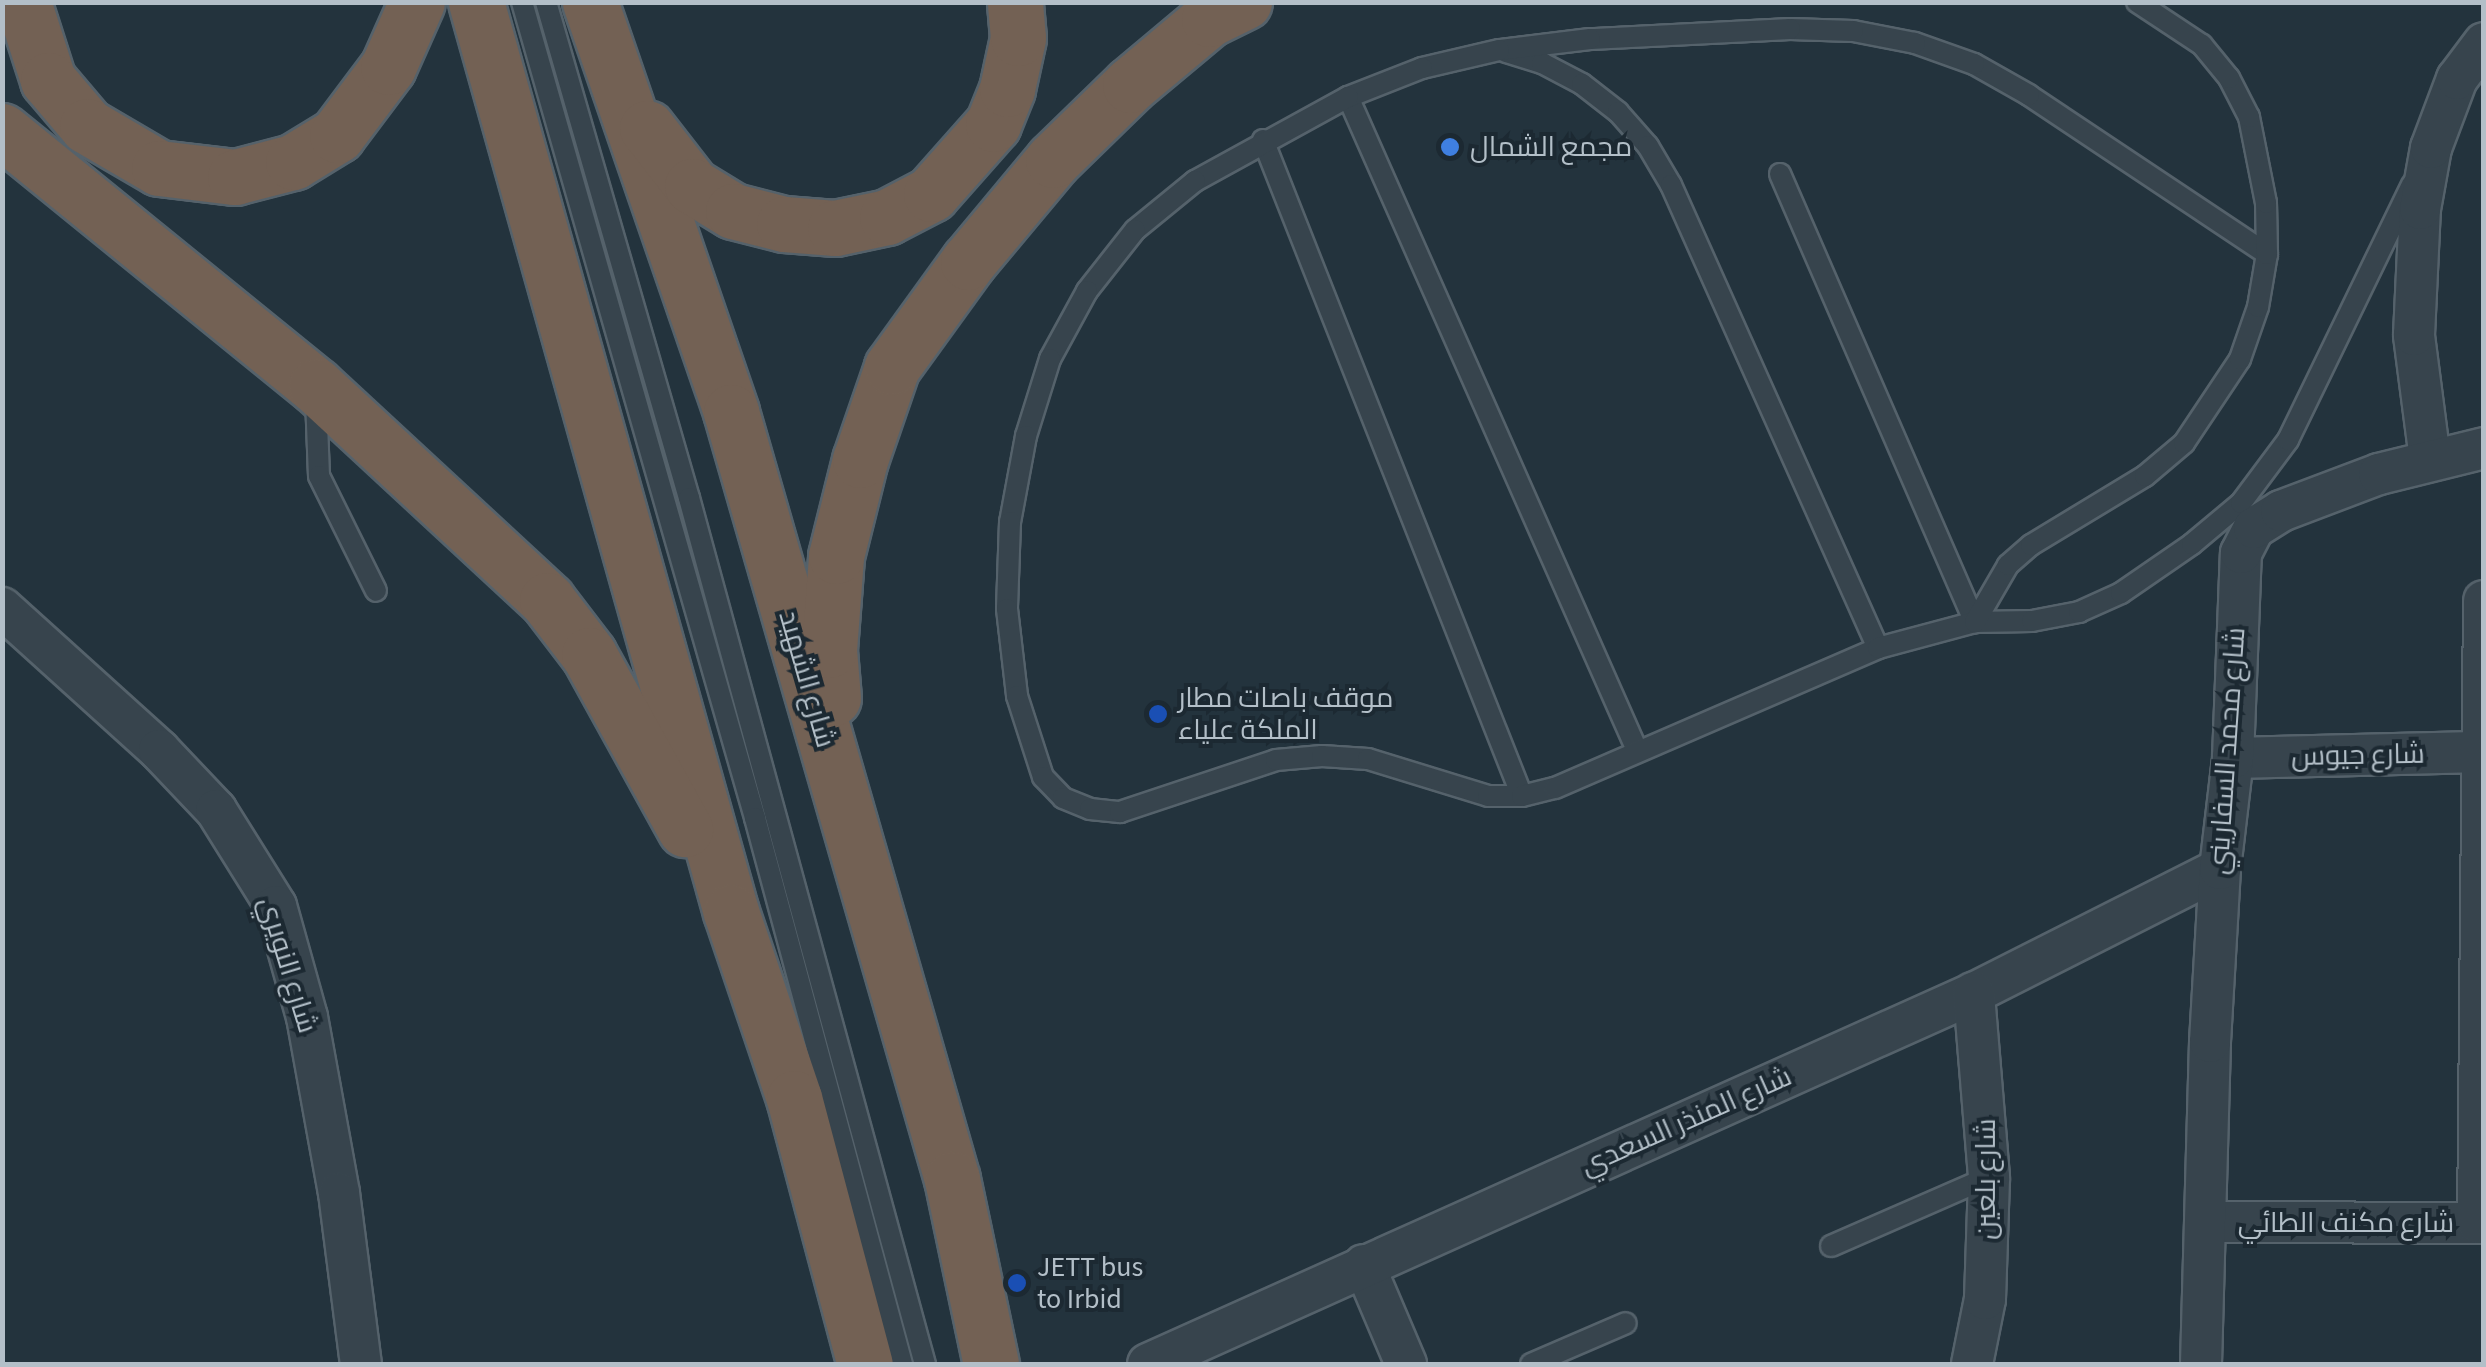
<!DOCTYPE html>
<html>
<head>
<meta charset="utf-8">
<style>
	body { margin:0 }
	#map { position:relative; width:2486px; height:1367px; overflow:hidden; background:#23333d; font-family:"Source Sans 3",Cairo,sans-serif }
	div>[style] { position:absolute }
	.roads { filter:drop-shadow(2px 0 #55626b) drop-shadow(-2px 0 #55626b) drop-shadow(0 2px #55626b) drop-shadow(0 -2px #55626b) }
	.lane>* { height:20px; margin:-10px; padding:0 10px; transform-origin:10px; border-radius:10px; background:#37444d }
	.street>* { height:40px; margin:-20px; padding:0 20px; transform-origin:20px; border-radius:20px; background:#37444d }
	.highway>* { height:55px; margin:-27.5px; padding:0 27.5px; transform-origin:27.5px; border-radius:27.5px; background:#736154 }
	.dots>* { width:28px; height:28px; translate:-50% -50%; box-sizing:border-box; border:5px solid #1c2932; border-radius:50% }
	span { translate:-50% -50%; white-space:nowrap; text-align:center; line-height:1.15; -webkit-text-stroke:8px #1c2932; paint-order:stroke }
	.poi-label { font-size:28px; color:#b3bfc8 }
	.left { translate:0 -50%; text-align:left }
	.street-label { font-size:28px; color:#b3bfc8 }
	.frame { position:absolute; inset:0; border:5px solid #b3bfc8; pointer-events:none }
</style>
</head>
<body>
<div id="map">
	<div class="roads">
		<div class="lane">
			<i style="left:522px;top:2px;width:849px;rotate:74.06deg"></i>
			<i style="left:755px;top:818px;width:565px;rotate:74.93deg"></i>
			<i style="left:546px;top:2px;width:516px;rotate:73.92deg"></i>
			<i style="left:689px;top:498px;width:898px;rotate:74.76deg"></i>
			<i style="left:1506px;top:52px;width:38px;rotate:17deg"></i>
			<i style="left:1542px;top:63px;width:45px;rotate:27.7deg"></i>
			<i style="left:1582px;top:84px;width:46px;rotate:37.9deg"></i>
			<i style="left:1618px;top:112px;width:45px;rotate:48.6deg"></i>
			<i style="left:1648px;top:146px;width:45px;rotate:59.5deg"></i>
			<i style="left:1671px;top:185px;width:507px;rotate:65.91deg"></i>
			<i style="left:1348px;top:97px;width:714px;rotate:66.13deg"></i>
			<i style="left:1263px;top:140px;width:705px;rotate:68.46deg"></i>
			<i style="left:1780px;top:174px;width:489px;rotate:66.5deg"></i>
			<i style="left:2267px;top:254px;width:286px;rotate:-146.3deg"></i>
			<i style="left:2029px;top:95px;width:63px;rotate:-150.6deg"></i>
			<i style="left:1974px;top:64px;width:63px;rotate:-160.4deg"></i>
			<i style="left:1915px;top:43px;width:63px;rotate:-169deg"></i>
			<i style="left:1853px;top:31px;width:63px;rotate:-178.2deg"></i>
			<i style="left:1790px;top:29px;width:200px;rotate:177.1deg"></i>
			<i style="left:1590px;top:39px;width:92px;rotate:173.1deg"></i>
			<i style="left:1499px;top:50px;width:79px;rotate:166.8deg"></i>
			<i style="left:1422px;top:68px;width:79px;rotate:158.6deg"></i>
			<i style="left:1348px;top:97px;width:175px;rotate:151.2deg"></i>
			<i style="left:1195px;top:181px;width:77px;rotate:140.8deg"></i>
			<i style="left:1135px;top:230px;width:78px;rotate:128.2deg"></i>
			<i style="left:1087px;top:291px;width:77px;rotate:118.6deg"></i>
			<i style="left:1050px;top:359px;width:81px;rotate:107.3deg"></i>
			<i style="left:1026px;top:436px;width:87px;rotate:100.5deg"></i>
			<i style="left:1010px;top:522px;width:87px;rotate:92deg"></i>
			<i style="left:1007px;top:609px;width:88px;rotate:83.4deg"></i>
			<i style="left:1017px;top:696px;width:85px;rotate:72.2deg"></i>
			<i style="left:1043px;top:777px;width:29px;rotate:46deg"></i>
			<i style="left:1063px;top:798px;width:29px;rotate:22deg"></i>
			<i style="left:1090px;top:809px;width:30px;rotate:6deg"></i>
			<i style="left:1120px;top:812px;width:164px;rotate:-18.4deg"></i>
			<i style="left:1276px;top:760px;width:46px;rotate:-5deg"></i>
			<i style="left:1322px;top:756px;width:46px;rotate:3.7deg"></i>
			<i style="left:1368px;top:759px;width:126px;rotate:17.1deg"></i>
			<i style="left:1488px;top:796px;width:34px"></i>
			<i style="left:1522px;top:796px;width:34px;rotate:-14deg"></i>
			<i style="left:1555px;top:788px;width:352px;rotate:-23.4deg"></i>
			<i style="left:1878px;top:648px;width:100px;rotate:-15deg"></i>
			<i style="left:1975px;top:622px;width:57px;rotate:-1deg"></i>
			<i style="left:2032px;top:621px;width:48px;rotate:-10.8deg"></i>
			<i style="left:2079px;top:612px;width:46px;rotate:-24.3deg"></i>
			<i style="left:2121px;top:593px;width:86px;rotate:-34.6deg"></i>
			<i style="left:2192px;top:544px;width:64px;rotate:-39.9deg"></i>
			<i style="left:2241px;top:503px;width:79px;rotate:-53.3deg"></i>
			<i style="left:2288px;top:440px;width:284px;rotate:-64.1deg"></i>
			<i style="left:316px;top:398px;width:78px;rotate:87.8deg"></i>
			<i style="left:319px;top:476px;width:128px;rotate:63.6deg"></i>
			<i style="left:1975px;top:622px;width:66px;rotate:-59.9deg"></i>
			<i style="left:2008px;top:565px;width:30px;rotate:-41deg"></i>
			<i style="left:2031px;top:545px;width:133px;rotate:-31.2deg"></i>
			<i style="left:2145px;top:476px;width:51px;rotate:-40.2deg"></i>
			<i style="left:2184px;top:443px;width:101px;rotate:-56.3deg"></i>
			<i style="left:2240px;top:359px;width:55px;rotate:-70.9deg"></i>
			<i style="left:2258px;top:307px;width:54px;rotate:-80.4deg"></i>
			<i style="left:2267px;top:254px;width:51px;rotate:-91.1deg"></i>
			<i style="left:2266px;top:203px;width:88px;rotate:-101.2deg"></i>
			<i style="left:2249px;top:117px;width:44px;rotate:-117.1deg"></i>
			<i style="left:2229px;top:78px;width:43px;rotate:-129.3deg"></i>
			<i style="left:2202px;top:45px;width:78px;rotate:-146.5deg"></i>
			<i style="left:1831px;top:1246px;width:172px;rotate:-23.6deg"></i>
			<i style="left:1531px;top:1364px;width:103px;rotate:-23.3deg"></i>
		</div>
		<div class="street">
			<i style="left:2430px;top:459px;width:125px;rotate:-97.4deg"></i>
			<i style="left:2414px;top:335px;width:126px;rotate:-87.3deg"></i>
			<i style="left:2420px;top:209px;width:62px;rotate:-79.8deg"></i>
			<i style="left:2431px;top:148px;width:74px;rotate:-69.4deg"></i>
			<i style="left:2457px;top:79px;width:45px;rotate:-53.1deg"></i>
			<i style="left:2px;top:608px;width:212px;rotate:42.1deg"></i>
			<i style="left:159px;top:750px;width:83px;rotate:46.5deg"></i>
			<i style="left:216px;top:810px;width:113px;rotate:58deg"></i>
			<i style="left:276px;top:906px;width:115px;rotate:74.4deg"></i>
			<i style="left:307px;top:1017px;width:179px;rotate:79.7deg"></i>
			<i style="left:339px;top:1193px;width:172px;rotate:82.7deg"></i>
			<i style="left:2233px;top:758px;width:251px;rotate:-1.4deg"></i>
			<i style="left:2208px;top:1222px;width:276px;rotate:0.2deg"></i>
			<i style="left:2478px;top:1223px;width:622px;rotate:-89.45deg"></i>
			<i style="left:1364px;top:1265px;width:108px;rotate:67deg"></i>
			<i style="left:1148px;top:1364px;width:905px;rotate:-24.19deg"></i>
			<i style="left:1974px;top:993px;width:275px;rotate:-26.8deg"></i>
			<i style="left:1972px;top:1364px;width:66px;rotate:-78.7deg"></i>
			<i style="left:1985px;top:1299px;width:122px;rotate:-88.1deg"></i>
			<i style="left:1989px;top:1177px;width:185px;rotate:-94.7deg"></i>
			<i style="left:2201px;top:1364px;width:322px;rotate:-88.4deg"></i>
			<i style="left:2210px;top:1042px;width:173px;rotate:-86.7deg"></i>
			<i style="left:2220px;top:869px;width:112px;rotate:-83.3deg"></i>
			<i style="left:2233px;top:758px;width:205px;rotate:-87.8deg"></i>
			<i style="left:2241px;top:553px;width:28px;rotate:-63deg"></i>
			<i style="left:2254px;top:528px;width:32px;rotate:-32deg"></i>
			<i style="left:2281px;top:511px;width:105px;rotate:-20.7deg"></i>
			<i style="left:2379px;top:474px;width:108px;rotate:-13.9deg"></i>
		</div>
		<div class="highway">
			<i style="left:23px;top:2px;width:82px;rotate:72.2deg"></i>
			<i style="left:48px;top:80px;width:60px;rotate:49.7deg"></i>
			<i style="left:87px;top:126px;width:83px;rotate:30.3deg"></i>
			<i style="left:159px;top:168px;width:77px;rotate:6.8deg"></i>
			<i style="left:235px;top:177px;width:60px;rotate:-14.5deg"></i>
			<i style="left:293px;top:162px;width:52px;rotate:-31.5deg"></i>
			<i style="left:337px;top:135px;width:85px;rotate:-53.1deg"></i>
			<i style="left:388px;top:67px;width:71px;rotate:-66deg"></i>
			<i style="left:476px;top:2px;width:945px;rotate:74.35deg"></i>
			<i style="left:731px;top:912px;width:196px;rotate:71.3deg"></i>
			<i style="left:794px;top:1098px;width:275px;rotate:75.1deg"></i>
			<i style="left:590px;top:2px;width:434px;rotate:71deg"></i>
			<i style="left:731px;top:412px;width:798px;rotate:73.93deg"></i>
			<i style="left:952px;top:1179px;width:189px;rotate:78.1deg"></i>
			<i style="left:647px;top:128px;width:73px;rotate:52.2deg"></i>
			<i style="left:692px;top:186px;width:48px;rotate:31.4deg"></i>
			<i style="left:733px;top:211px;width:53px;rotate:14.3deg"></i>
			<i style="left:784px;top:224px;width:51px;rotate:4.5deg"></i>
			<i style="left:835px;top:228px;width:53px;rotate:-11.9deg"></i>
			<i style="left:887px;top:217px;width:50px;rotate:-27.6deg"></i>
			<i style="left:931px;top:194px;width:94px;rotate:-48.5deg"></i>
			<i style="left:993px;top:124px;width:38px;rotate:-68deg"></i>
			<i style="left:1007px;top:89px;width:52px;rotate:-77.8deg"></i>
			<i style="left:1018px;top:38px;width:36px;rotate:-95deg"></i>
			<i style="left:2px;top:131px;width:405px;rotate:39.1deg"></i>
			<i style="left:316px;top:386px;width:315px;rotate:42.8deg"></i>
			<i style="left:547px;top:600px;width:69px;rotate:52.6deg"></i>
			<i style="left:589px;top:655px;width:199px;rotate:61.1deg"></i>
			<i style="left:833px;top:698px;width:48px;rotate:-94.8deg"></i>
			<i style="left:829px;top:650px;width:94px;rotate:-85.7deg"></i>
			<i style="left:836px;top:556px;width:99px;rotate:-76deg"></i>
			<i style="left:860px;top:460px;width:98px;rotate:-71deg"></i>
			<i style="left:892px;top:367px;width:130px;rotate:-54.1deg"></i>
			<i style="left:968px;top:262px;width:133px;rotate:-50.2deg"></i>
			<i style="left:1053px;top:160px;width:107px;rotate:-44.2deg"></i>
			<i style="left:1130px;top:85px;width:103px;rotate:-39.9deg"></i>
			<i style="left:1209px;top:19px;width:39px;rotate:-26deg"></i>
		</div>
	</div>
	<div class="dots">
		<i style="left:1450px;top:147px;background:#3f7fe0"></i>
		<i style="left:1158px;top:714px;background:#1a4fb4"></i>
		<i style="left:1017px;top:1283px;background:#1a4fb4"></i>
	</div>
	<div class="poi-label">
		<span class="left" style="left:1470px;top:147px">مجمع الشمال</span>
		<span class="left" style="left:1178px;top:714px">موقف باصات مطار<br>الملكة علياء</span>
		<span class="left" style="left:1037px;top:1283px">JETT bus<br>to Irbid</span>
	</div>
	<div class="street-label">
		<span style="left:807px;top:679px;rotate:74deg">شارع الشهيد</span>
		<span style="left:2227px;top:751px;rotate:-86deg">شارع محمد السفاريني</span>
		<span style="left:2358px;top:755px;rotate:-1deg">شارع جيوس</span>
		<span style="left:288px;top:965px;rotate:73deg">شارع النويري</span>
		<span style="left:1686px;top:1121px;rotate:-24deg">شارع المنذر السعدي</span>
		<span style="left:1986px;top:1179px;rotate:-90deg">شارع بلعين</span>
		<span style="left:2346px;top:1223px">شارع مكنف الطائي</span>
	</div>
	<div class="frame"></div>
</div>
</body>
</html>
